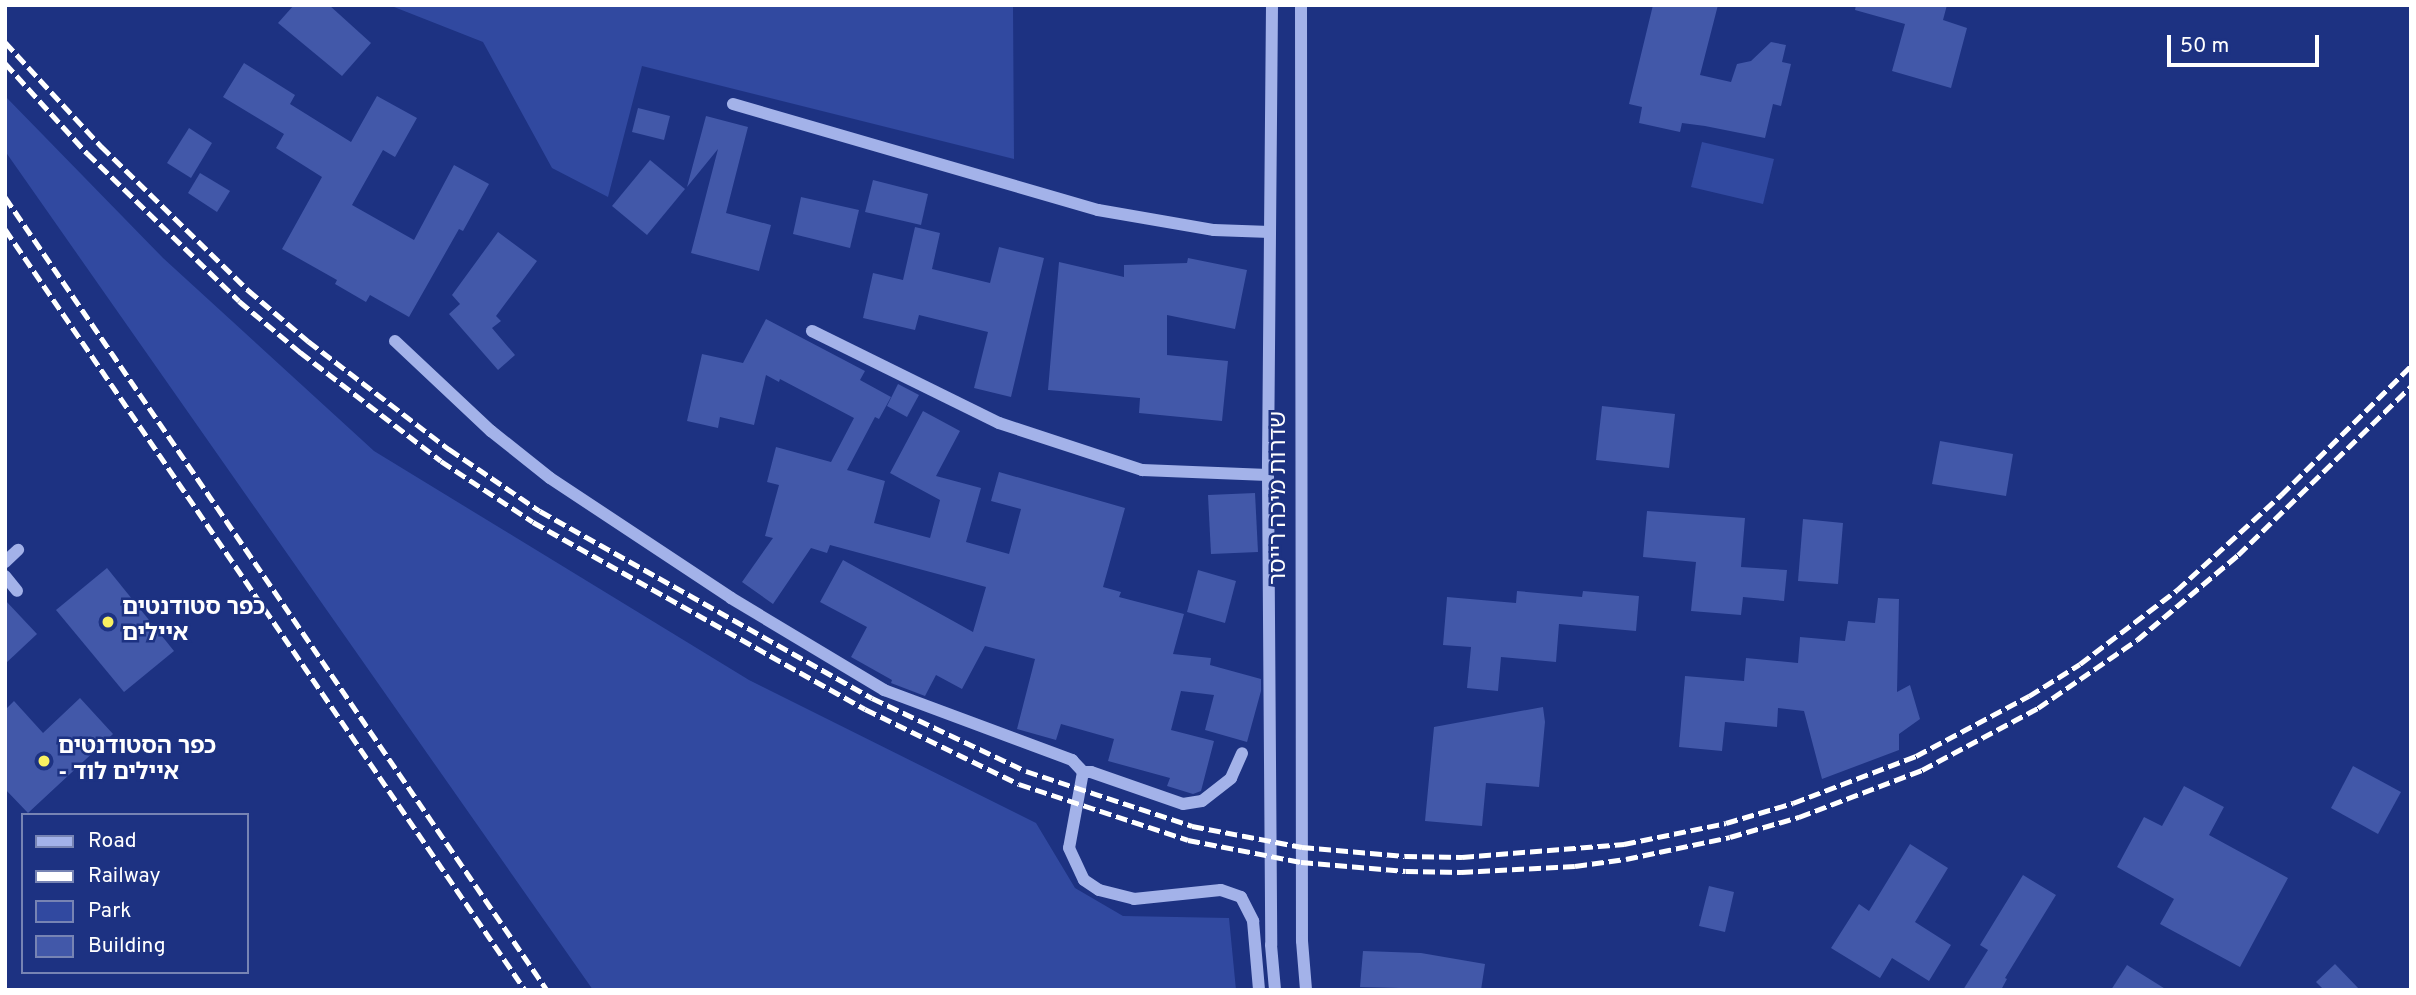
<!DOCTYPE html>
<html>
<head>
<meta charset="utf-8">
<style>
	body { margin:0 }
	#map { position:relative; width:2416px; height:995px; overflow:hidden; background:#1d3282; font-family:Overpass,"Noto Sans Hebrew",sans-serif }
	div>[style] { position:absolute }
	.green>* { inset:0; background:#3149a0 }
	.building>* { inset:0; background:#4258a9 }
	.minor>* { height:12px; margin:-6px; padding:0 6px; transform-origin:6px; border-radius:6px; background:#a3b2e9 }
	.rail>* { height:5px; margin-top:-2.5px; transform-origin:0; background:repeating-linear-gradient(90deg,#fff 0 12px,transparent 0 17px) }
	.dots>* { width:19px; height:19px; translate:-50% -50%; box-sizing:border-box; border:4px solid #1d3282; border-radius:50% }
	span { translate:-50% -50%; white-space:nowrap; text-align:center; line-height:1.15; -webkit-text-stroke:5px #1d3282; paint-order:stroke }
	.street-label { font-size:23px; color:#fff }
	.poi-label { font-size:23px; color:#fff; font-weight:700 }
	.left { translate:0 -50%; text-align:left }
	.frame { position:absolute; inset:0; border:7px solid #fff; pointer-events:none }
	.legend { position:absolute; left:21px; top:813px; width:228px; height:161px; box-sizing:border-box; background:#1d3282; border:2px solid #7784b4; margin:0; padding:9px 12px; list-style:none; font-size:21px; color:#fff }
	.legend li { display:flex; align-items:center; gap:14px; height:35px }
	.legend b { width:35px; border:2px solid #7784b4 }
	.scale { position:absolute; left:2167px; top:35px; width:152px; height:32px; box-sizing:border-box; border:4px solid #fff; border-top:0; padding-left:9px; font-size:21px; line-height:24px; white-space:nowrap; color:#fff; -webkit-text-stroke:5px #1d3282; paint-order:stroke }
</style>
</head>
<body>
<div id="map">
	<div class="green">
		<i style="clip-path:polygon(389px 5px,1013px 5px,1014px 159px,642px 66px,608px 197px,552px 168px,483px 42px)"></i>
		<i style="clip-path:polygon(5px 96px,163px 258px,374px 451px,749px 680px,1036px 823px,1075px 888px,1123px 916px,1229px 918px,1236px 990px,593px 990px,5px 151px)"></i>
		<i style="clip-path:polygon(1702px 142px,1774px 159px,1763px 204px,1691px 187px)"></i>
	</div>
	<div class="building">
		<i style="clip-path:polygon(294px 5px,329px 5px,371px 43px,342px 76px,278px 23px)"></i>
		<i style="clip-path:polygon(1653px 5px,1718px 5px,1700px 75px,1731px 82px,1737px 64px,1751px 61px,1771px 42px,1786px 45px,1782px 62px,1791px 64px,1781px 106px,1773px 104px,1765px 138px,1705px 126px,1682px 123px,1680px 132px,1639px 123px,1642px 107px,1629px 104px)"></i>
		<i style="clip-path:polygon(1856px 5px,1947px 5px,1943px 20px,1967px 28px,1951px 88px,1892px 71px,1905px 24px,1855px 10px)"></i>
		<i style="clip-path:polygon(244px 63px,295px 95px,290px 104px,351px 142px,377px 96px,417px 118px,395px 157px,383px 150px,352px 205px,414px 240px,454px 165px,489px 184px,463px 231px,459px 229px,409px 317px,370px 295px,366px 302px,335px 284px,337px 280px,282px 249px,322px 177px,276px 148px,284px 134px,223px 97px)"></i>
		<i style="clip-path:polygon(638px 108px,670px 116px,664px 140px,632px 132px)"></i>
		<i style="clip-path:polygon(706px 116px,748px 127px,726px 213px,771px 225px,759px 271px,691px 253px,718px 149px,687px 187px)"></i>
		<i style="clip-path:polygon(189px 128px,212px 143px,191px 178px,167px 163px)"></i>
		<i style="clip-path:polygon(650px 160px,685px 189px,647px 235px,612px 206px)"></i>
		<i style="clip-path:polygon(200px 173px,230px 191px,217px 212px,188px 193px)"></i>
		<i style="clip-path:polygon(873px 180px,928px 194px,921px 225px,865px 212px)"></i>
		<i style="clip-path:polygon(801px 197px,859px 210px,850px 248px,793px 234px)"></i>
		<i style="clip-path:polygon(915px 227px,940px 233px,932px 269px,990px 283px,999px 247px,1044px 258px,1011px 397px,974px 388px,988px 332px,919px 315px,915px 330px,863px 318px,873px 273px,903px 280px)"></i>
		<i style="clip-path:polygon(498px 232px,537px 261px,496px 316px,501px 321px,492px 328px,515px 355px,498px 370px,449px 314px,460px 304px,452px 295px)"></i>
		<i style="clip-path:polygon(1188px 258px,1247px 270px,1235px 329px,1167px 315px,1167px 355px,1228px 361px,1222px 421px,1139px 413px,1140px 398px,1048px 390px,1059px 262px,1124px 277px,1124px 265px,1187px 263px)"></i>
		<i style="clip-path:polygon(766px 319px,865px 371px,860px 380px,891px 397px,879px 419px,875px 417px,847px 470px,885px 481px,874px 523px,930px 538px,940px 500px,890px 473px,923px 411px,960px 431px,936px 476px,981px 488px,966px 542px,1009px 554px,1021px 509px,991px 501px,999px 472px,1125px 508px,1103px 587px,1121px 592px,1119px 597px,1184px 614px,1173px 654px,1211px 658px,1210px 665px,1261px 679px,1261px 691px,1247px 742px,1205px 730px,1214px 695px,1181px 691px,1171px 730px,1214px 741px,1201px 791px,1193px 794px,1167px 786px,1170px 778px,1108px 761px,1114px 739px,1061px 724px,1056px 740px,1017px 729px,1035px 659px,985px 646px,962px 689px,936px 675px,925px 696px,891px 683px,892px 680px,851px 657px,867px 627px,820px 602px,843px 560px,973px 632px,986px 587px,830px 545px,827px 553px,811px 548px,773px 604px,742px 582px,773px 538px,765px 536px,779px 485px,767px 482px,776px 447px,831px 462px,854px 418px,780px 379px,779px 382px,766px 375px,754px 425px,720px 417px,718px 428px,687px 421px,702px 354px,743px 363px)"></i>
		<i style="clip-path:polygon(898px 384px,919px 395px,907px 417px,887px 406px)"></i>
		<i style="clip-path:polygon(1602px 406px,1675px 414px,1669px 468px,1596px 460px)"></i>
		<i style="clip-path:polygon(1940px 441px,2013px 454px,2006px 496px,1932px 484px)"></i>
		<i style="clip-path:polygon(1255px 493px,1258px 552px,1211px 554px,1208px 495px)"></i>
		<i style="clip-path:polygon(1647px 511px,1745px 518px,1741px 567px,1787px 570px,1784px 601px,1743px 597px,1741px 615px,1691px 611px,1696px 562px,1643px 557px)"></i>
		<i style="clip-path:polygon(1803px 519px,1843px 523px,1838px 584px,1798px 581px)"></i>
		<i style="clip-path:polygon(107px 568px,174px 651px,124px 692px,56px 610px)"></i>
		<i style="clip-path:polygon(1198px 570px,1236px 581px,1225px 623px,1187px 612px)"></i>
		<i style="clip-path:polygon(1517px 591px,1582px 597px,1583px 591px,1639px 596px,1636px 631px,1559px 624px,1556px 662px,1501px 657px,1498px 691px,1467px 688px,1471px 647px,1443px 645px,1447px 597px,1516px 603px)"></i>
		<i style="clip-path:polygon(1878px 598px,1899px 599px,1897px 692px,1910px 685px,1920px 719px,1899px 734px,1899px 750px,1822px 779px,1804px 711px,1778px 708px,1777px 727px,1725px 722px,1722px 751px,1679px 747px,1685px 676px,1744px 681px,1746px 658px,1798px 663px,1800px 637px,1845px 641px,1848px 621px,1875px 623px)"></i>
		<i style="clip-path:polygon(5px 600px,37px 634px,5px 664px)"></i>
		<i style="clip-path:polygon(80px 698px,113px 734px,28px 813px,5px 789px,5px 710px,14px 701px,43px 733px)"></i>
		<i style="clip-path:polygon(1543px 707px,1545px 722px,1539px 787px,1486px 783px,1482px 826px,1425px 821px,1434px 727px)"></i>
		<i style="clip-path:polygon(2353px 766px,2401px 792px,2378px 834px,2331px 808px)"></i>
		<i style="clip-path:polygon(2184px 786px,2224px 807px,2209px 835px,2288px 878px,2240px 967px,2160px 924px,2174px 899px,2117px 867px,2144px 817px,2162px 826px)"></i>
		<i style="clip-path:polygon(1910px 844px,1948px 868px,1915px 922px,1951px 945px,1929px 981px,1892px 958px,1880px 978px,1831px 948px,1859px 904px,1869px 911px)"></i>
		<i style="clip-path:polygon(2023px 875px,2056px 895px,2005px 978px,2007px 979px,2001px 990px,1963px 990px,1988px 950px,1980px 945px)"></i>
		<i style="clip-path:polygon(1709px 886px,1734px 892px,1725px 932px,1699px 926px)"></i>
		<i style="clip-path:polygon(1363px 951px,1421px 953px,1485px 964px,1481px 990px,1360px 987px)"></i>
		<i style="clip-path:polygon(2335px 964px,2360px 990px,2324px 990px,2316px 982px)"></i>
		<i style="clip-path:polygon(2127px 965px,2167px 990px,2111px 990px)"></i>
	</div>
	<div class="minor">
		<i style="left:1272px;top:5px;width:470px;rotate:90.5deg"></i>
		<i style="left:1268px;top:475px;width:470px;rotate:89.6deg"></i>
		<i style="left:1271px;top:945px;width:45px;rotate:84.9deg"></i>
		<i style="left:1301px;top:5px;width:936px;rotate:89.94deg"></i>
		<i style="left:1302px;top:941px;width:49px;rotate:85.3deg"></i>
		<i style="left:733px;top:104px;width:380px;rotate:16.2deg"></i>
		<i style="left:1098px;top:210px;width:118px;rotate:9.8deg"></i>
		<i style="left:1214px;top:230px;width:56px;rotate:2deg"></i>
		<i style="left:812px;top:331px;width:208px;rotate:26.2deg"></i>
		<i style="left:999px;top:423px;width:151px;rotate:18.2deg"></i>
		<i style="left:1142px;top:470px;width:126px;rotate:2.3deg"></i>
		<i style="left:395px;top:341px;width:132px;rotate:43.2deg"></i>
		<i style="left:491px;top:431px;width:75px;rotate:38.5deg"></i>
		<i style="left:550px;top:478px;width:217px;rotate:33.5deg"></i>
		<i style="left:731px;top:598px;width:179px;rotate:31deg"></i>
		<i style="left:884px;top:690px;width:201px;rotate:20.4deg"></i>
		<i style="left:1072px;top:760px;width:16px;rotate:47deg"></i>
		<i style="left:1083px;top:772px;width:77px;rotate:100.4deg"></i>
		<i style="left:1069px;top:848px;width:35px;rotate:65deg"></i>
		<i style="left:1084px;top:880px;width:18px;rotate:34deg"></i>
		<i style="left:1099px;top:890px;width:36px;rotate:14deg"></i>
		<i style="left:1134px;top:899px;width:87px;rotate:-5.9deg"></i>
		<i style="left:1221px;top:890px;width:21px;rotate:19deg"></i>
		<i style="left:1241px;top:897px;width:27px;rotate:63deg"></i>
		<i style="left:1253px;top:921px;width:69px;rotate:85deg"></i>
		<i style="left:5px;top:562px;width:18px;rotate:-43deg"></i>
		<i style="left:5px;top:576px;width:19px;rotate:51deg"></i>
		<i style="left:1083px;top:772px;width:8px"></i>
		<i style="left:1091px;top:772px;width:97px;rotate:19.2deg"></i>
		<i style="left:1183px;top:804px;width:19px;rotate:-9deg"></i>
		<i style="left:1202px;top:801px;width:37px;rotate:-38deg"></i>
		<i style="left:1231px;top:778px;width:27px;rotate:-66deg"></i>
	</div>
	<div class="rail">
		<i style="left:5px;top:42px;width:142px;rotate:47.3deg"></i>
		<i style="left:101px;top:146px;width:206px;rotate:44.4deg"></i>
		<i style="left:248px;top:290px;width:79px;rotate:40.4deg"></i>
		<i style="left:308px;top:341px;width:178px;rotate:37.5deg"></i>
		<i style="left:449px;top:449px;width:110px;rotate:34.3deg"></i>
		<i style="left:540px;top:511px;width:381px;rotate:29.4deg"></i>
		<i style="left:872px;top:698px;width:170px;rotate:25.4deg"></i>
		<i style="left:1026px;top:771px;width:175px;rotate:18.3deg"></i>
		<i style="left:1192px;top:826px;width:112px;rotate:10.8deg"></i>
		<i style="left:1302px;top:847px;width:103px;rotate:5deg"></i>
		<i style="left:1405px;top:856px;width:57px;rotate:1deg"></i>
		<i style="left:1462px;top:857px;width:163px;rotate:-4.6deg"></i>
		<i style="left:1624px;top:844px;width:104px;rotate:-11.6deg"></i>
		<i style="left:1726px;top:823px;width:70px;rotate:-16.6deg"></i>
		<i style="left:1793px;top:803px;width:132px;rotate:-20.9deg"></i>
		<i style="left:1916px;top:756px;width:128px;rotate:-28deg"></i>
		<i style="left:2029px;top:696px;width:60px;rotate:-32.1deg"></i>
		<i style="left:2080px;top:664px;width:122px;rotate:-37.3deg"></i>
		<i style="left:2177px;top:590px;width:141px;rotate:-42.4deg"></i>
		<i style="left:2281px;top:495px;width:183px;rotate:-44.8deg"></i>
		<i style="left:5px;top:63px;width:122px;rotate:47.7deg"></i>
		<i style="left:87px;top:153px;width:212px;rotate:44.2deg"></i>
		<i style="left:239px;top:301px;width:80px;rotate:39.9deg"></i>
		<i style="left:300px;top:352px;width:178px;rotate:37.7deg"></i>
		<i style="left:441px;top:461px;width:110px;rotate:33.5deg"></i>
		<i style="left:533px;top:522px;width:381px;rotate:29.4deg"></i>
		<i style="left:865px;top:709px;width:171px;rotate:26deg"></i>
		<i style="left:1019px;top:784px;width:178px;rotate:18.3deg"></i>
		<i style="left:1188px;top:840px;width:115px;rotate:11deg"></i>
		<i style="left:1301px;top:862px;width:105px;rotate:4.9deg"></i>
		<i style="left:1406px;top:871px;width:55px;rotate:1deg"></i>
		<i style="left:1461px;top:872px;width:114px;rotate:-3deg"></i>
		<i style="left:1575px;top:866px;width:51px;rotate:-7.8deg"></i>
		<i style="left:1626px;top:859px;width:106px;rotate:-11.9deg"></i>
		<i style="left:1730px;top:837px;width:72px;rotate:-16.2deg"></i>
		<i style="left:1799px;top:817px;width:132px;rotate:-20.9deg"></i>
		<i style="left:1922px;top:770px;width:132px;rotate:-28.1deg"></i>
		<i style="left:2038px;top:708px;width:120px;rotate:-34.5deg"></i>
		<i style="left:2137px;top:640px;width:132px;rotate:-40.1deg"></i>
		<i style="left:2238px;top:555px;width:242px;rotate:-44.3deg"></i>
		<i style="left:5px;top:197px;width:961px;rotate:55.65deg"></i>
		<i style="left:5px;top:229px;width:922px;rotate:55.65deg"></i>
	</div>
	<div class="dots">
		<i style="left:108px;top:622px;background:#f9f061"></i>
		<i style="left:44px;top:761px;background:#f9f061"></i>
	</div>
	<div class="street-label">
		<span style="left:1280px;top:498px;rotate:-90deg">שדרות מיכה רייסר</span>
	</div>
	<div class="poi-label">
		<span class="left" style="left:122px;top:622px">כפר סטודנטים<br>איילים</span>
		<span class="left" style="left:58px;top:761px">כפר הסטודנטים<br>- איילים לוד</span>
	</div>
	<div class="frame"></div>
	<ul class="legend">
	<li><b style="height:9px;background:#a3b2e9"></b>Road</li>
	<li><b style="height:9px;background:#fff"></b>Railway</li>
	<li><b style="height:19px;background:#3149a0"></b>Park</li>
	<li><b style="height:19px;background:#4258a9"></b>Building</li>
	</ul>
	<div class="scale">50 m</div>
</div>
</body>
</html>
